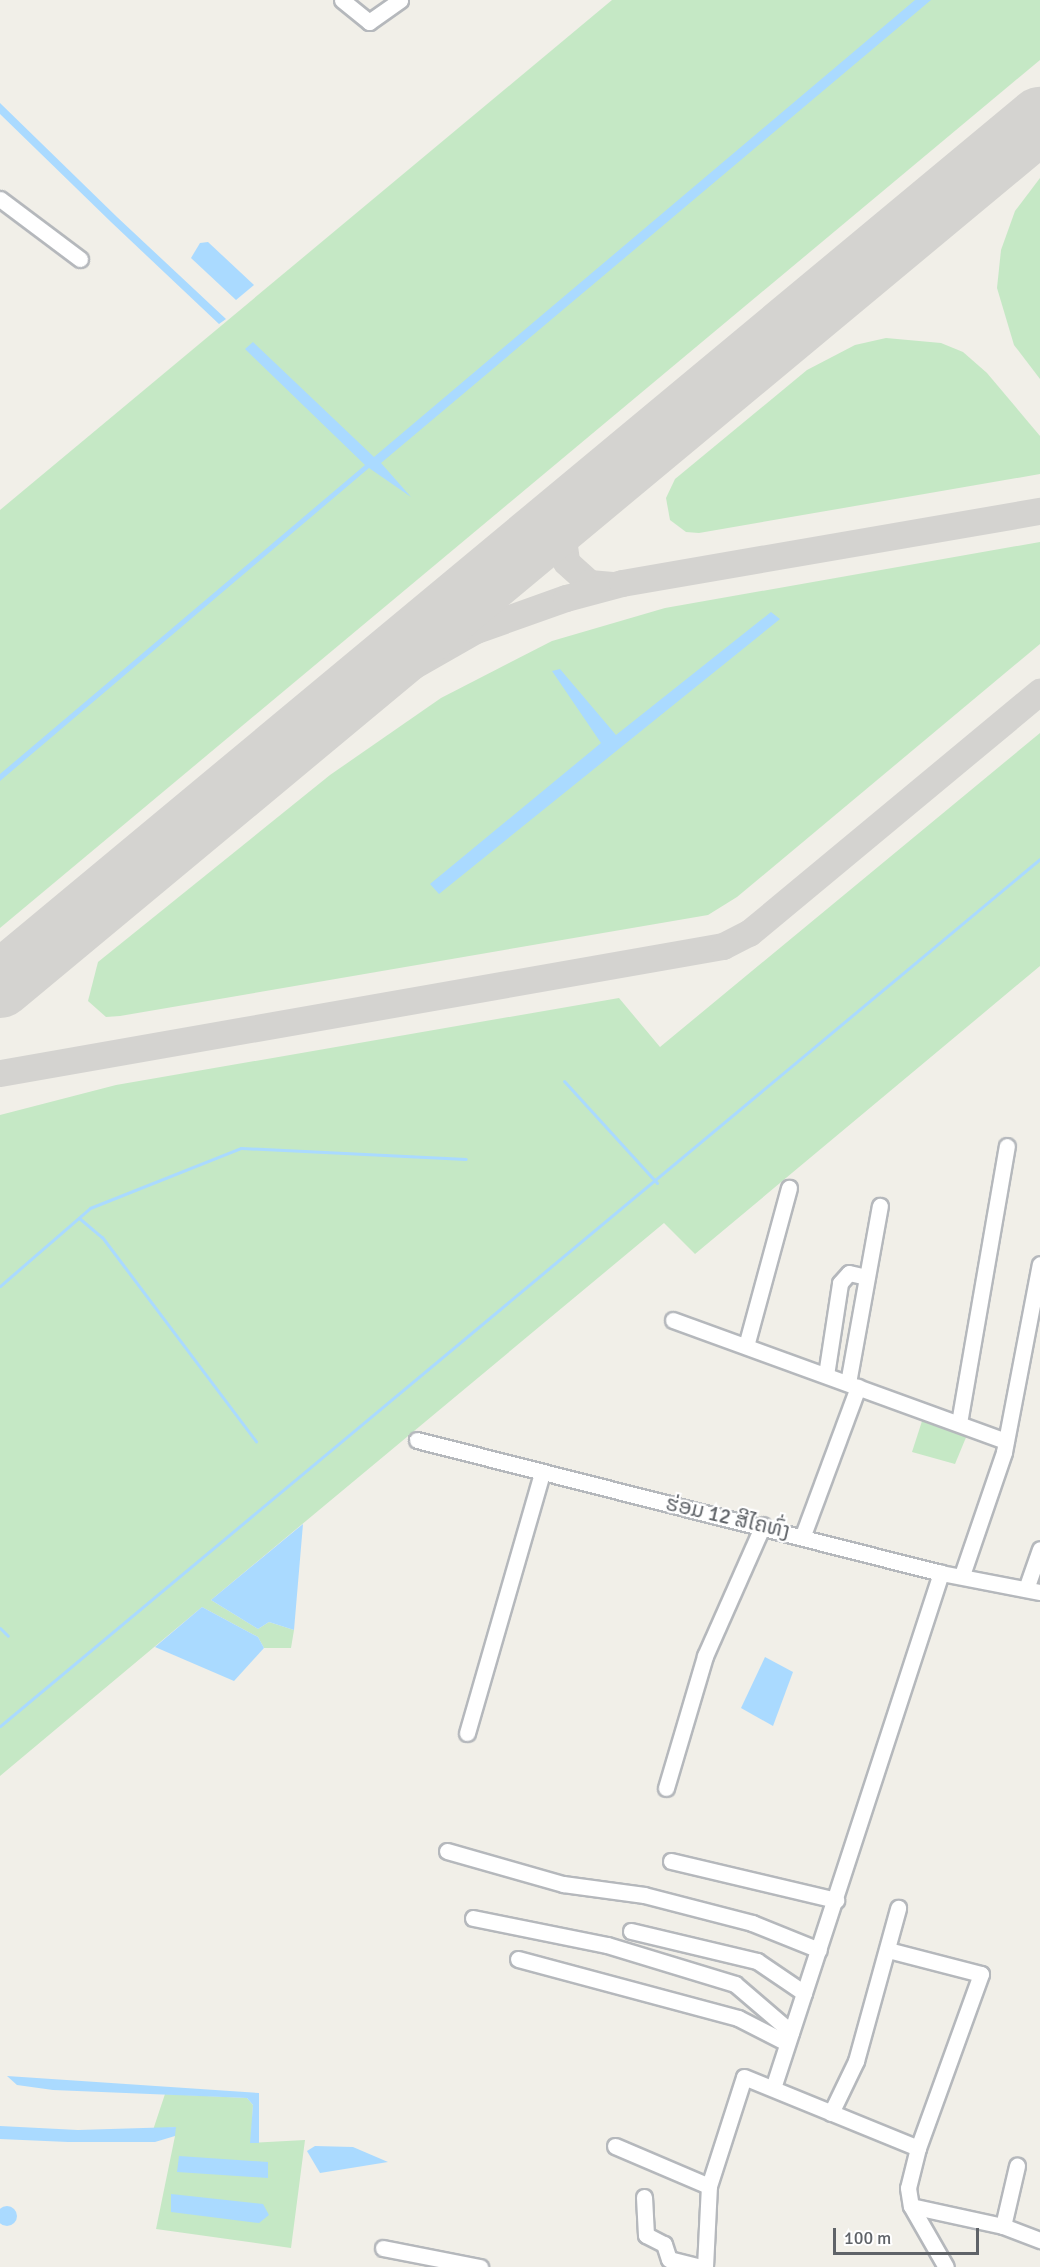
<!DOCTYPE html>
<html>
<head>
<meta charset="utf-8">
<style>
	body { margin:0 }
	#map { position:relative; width:1040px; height:2267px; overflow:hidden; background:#f1efe8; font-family:Signika,"Noto Sans Lao",sans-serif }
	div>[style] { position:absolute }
	.green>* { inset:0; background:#c5e8c5 }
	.water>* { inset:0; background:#aadaff }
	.round { border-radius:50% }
	.stream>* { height:3px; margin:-1.5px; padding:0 1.5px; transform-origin:1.5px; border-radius:1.5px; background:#aadaff }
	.taxiway>* { height:27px; margin:-13.5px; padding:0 13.5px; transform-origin:13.5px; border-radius:13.5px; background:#d4d3d0 }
	.runway>* { height:66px; margin:-33px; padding:0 33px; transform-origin:33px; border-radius:33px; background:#d4d3d0 }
	.roads { filter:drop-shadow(2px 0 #b5b8bc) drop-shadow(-2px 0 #b5b8bc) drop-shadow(0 2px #b5b8bc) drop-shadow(0 -2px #b5b8bc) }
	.minor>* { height:15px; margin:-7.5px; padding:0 7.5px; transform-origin:7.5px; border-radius:7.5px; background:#fff }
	span { translate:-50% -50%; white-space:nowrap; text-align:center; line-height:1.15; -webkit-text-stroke:4.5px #fff; paint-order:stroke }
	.street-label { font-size:21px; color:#5f6368 }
	.scale { position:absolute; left:833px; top:2228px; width:146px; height:27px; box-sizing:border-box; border:3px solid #5f6368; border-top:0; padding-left:8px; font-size:18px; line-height:21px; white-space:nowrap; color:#5f6368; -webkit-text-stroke:4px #fff; paint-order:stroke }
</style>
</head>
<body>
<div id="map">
	<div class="green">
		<i style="clip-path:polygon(612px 0,1040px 0,1040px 60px,0 928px,0 510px)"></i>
		<i style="clip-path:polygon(1040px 178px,1040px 379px,1014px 345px,997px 288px,1001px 250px,1015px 211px)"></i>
		<i style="clip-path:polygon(886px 338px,941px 343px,963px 352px,987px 373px,1040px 436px,1040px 474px,699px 533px,686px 532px,670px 520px,666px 498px,675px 479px,807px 370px,855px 345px)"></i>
		<i style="clip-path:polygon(1040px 542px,1040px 644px,737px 897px,708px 915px,120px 1016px,106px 1017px,88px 1001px,98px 962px,330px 775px,441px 698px,552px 641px,665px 608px)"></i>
		<i style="clip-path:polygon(1040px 733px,1040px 966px,695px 1254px,664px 1223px,211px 1600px,258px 1629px,269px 1622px,294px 1630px,291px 1648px,264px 1648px,258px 1637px,202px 1607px,0 1776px,0 1115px,116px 1085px,619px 998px,660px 1047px)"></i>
		<i style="clip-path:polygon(923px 1418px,967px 1435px,955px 1464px,912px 1452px)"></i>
		<i style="clip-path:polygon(165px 2094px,247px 2098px,253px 2105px,251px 2143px,305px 2140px,291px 2248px,156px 2229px,175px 2136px,175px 2127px,153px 2130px)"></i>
	</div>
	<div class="water">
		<i style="clip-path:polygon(915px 0,931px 0,381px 463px,411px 497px,369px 468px,0 781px,0 774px,365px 465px,245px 349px,253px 342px,374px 457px)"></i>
		<i style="clip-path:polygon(0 103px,117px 217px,226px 319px,219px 324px,111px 222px,0 114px)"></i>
		<i style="clip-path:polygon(208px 242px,254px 285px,236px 300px,191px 258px,200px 243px)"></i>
		<i style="clip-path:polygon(771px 612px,780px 619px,439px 894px,430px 884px,601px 743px,552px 671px,560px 669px,616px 735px)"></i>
		<i style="clip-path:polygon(303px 1524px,294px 1630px,269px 1622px,258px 1629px,211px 1600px)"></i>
		<i style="clip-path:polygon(202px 1607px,258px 1637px,264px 1648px,234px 1681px,155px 1647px)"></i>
		<i style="clip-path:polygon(765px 1657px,793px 1672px,773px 1726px,741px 1708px)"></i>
		<i style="clip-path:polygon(7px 2076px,259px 2093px,259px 2143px,250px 2143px,253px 2105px,247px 2098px,53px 2090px,17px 2085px)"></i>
		<i style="clip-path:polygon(0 2126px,78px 2130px,176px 2127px,175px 2136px,155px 2142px,68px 2142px,0 2139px)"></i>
		<i style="clip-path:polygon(315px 2146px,353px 2147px,388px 2162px,320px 2173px,307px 2151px)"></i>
		<i style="clip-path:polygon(179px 2156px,268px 2162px,268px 2178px,177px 2172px)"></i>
		<i style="clip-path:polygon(171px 2194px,263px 2204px,269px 2215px,259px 2223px,171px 2212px)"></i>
		<i class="round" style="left:-3px;top:2206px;width:20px;height:20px"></i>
	</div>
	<div class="stream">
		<i style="left:564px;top:1081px;width:138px;rotate:47.6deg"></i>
		<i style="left:79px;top:1218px;width:30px;rotate:40deg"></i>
		<i style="left:102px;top:1237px;width:256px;rotate:53deg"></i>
		<i style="left:0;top:1286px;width:119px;rotate:-40.9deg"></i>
		<i style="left:90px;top:1208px;width:162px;rotate:-21.7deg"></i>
		<i style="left:241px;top:1148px;width:225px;rotate:2.8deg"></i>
		<i style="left:0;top:1628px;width:11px;rotate:45deg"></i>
		<i style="left:0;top:1726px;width:1354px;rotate:-39.82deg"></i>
	</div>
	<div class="taxiway">
		<i style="left:578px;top:504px;width:32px;rotate:120deg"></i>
		<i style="left:562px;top:532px;width:30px;rotate:82deg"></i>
		<i style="left:566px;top:562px;width:31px;rotate:42deg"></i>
		<i style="left:589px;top:583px;width:23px;rotate:5deg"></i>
		<i style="left:318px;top:720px;width:182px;rotate:-29.7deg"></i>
		<i style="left:476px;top:630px;width:96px;rotate:-19.6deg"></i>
		<i style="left:566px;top:598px;width:58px;rotate:-15deg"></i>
		<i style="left:622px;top:583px;width:424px;rotate:-9.8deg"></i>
		<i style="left:0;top:1073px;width:734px;rotate:-9.96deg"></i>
		<i style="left:723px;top:946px;width:29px;rotate:-27deg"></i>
		<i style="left:749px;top:933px;width:378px;rotate:-39.7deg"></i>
	</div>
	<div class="runway">
		<i style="left:0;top:985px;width:1353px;rotate:-39.75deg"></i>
	</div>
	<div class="roads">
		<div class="minor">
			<i style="left:342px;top:0;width:35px;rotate:39deg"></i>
			<i style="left:369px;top:22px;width:38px;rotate:-35deg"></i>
			<i style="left:0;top:199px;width:100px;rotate:36.9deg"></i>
			<i style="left:673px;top:1320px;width:354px;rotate:20deg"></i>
			<i style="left:746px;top:1346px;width:164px;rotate:-74.8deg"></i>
			<i style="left:826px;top:1375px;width:93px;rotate:-81.3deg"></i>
			<i style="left:840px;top:1283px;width:13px;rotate:-48deg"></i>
			<i style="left:849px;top:1273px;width:18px;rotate:13deg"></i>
			<i style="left:848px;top:1383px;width:180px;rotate:-79.8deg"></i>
			<i style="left:959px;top:1423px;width:281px;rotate:-80.2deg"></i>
			<i style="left:417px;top:1440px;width:541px;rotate:14.24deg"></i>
			<i style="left:941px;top:1573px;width:101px;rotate:10.9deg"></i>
			<i style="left:803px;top:1535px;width:158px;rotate:-69.6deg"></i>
			<i style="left:962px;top:1575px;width:130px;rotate:-71.1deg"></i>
			<i style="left:1004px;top:1452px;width:191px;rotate:-79.2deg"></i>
			<i style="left:1026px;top:1589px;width:42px;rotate:-70.7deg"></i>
			<i style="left:467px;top:1733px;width:271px;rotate:-73.9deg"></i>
			<i style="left:666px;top:1788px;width:138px;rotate:-73.5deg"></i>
			<i style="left:705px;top:1656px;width:143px;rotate:-66.1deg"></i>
			<i style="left:447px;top:1851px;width:121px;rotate:15.9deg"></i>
			<i style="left:563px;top:1884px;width:82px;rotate:7.7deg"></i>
			<i style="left:644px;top:1895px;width:112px;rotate:14.5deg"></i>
			<i style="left:752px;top:1923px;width:72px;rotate:21.9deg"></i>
			<i style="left:671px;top:1861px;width:170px;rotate:13.3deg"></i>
			<i style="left:473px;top:1918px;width:137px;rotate:11.4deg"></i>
			<i style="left:607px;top:1945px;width:134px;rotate:16.9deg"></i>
			<i style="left:735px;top:1984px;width:74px;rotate:40.6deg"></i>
			<i style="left:631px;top:1931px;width:130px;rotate:13.4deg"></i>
			<i style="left:757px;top:1961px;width:57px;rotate:34.2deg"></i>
			<i style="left:888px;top:1950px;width:96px;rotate:14.5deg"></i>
			<i style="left:981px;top:1974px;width:185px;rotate:109.9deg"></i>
			<i style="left:518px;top:1959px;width:228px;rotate:15deg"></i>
			<i style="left:738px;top:2018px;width:55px;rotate:27deg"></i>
			<i style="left:774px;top:2085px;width:539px;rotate:-71.94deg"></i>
			<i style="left:831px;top:2113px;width:58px;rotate:-64.3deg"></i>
			<i style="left:856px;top:2061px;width:159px;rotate:-74.6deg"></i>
			<i style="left:615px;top:2146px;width:102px;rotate:23.1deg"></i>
			<i style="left:644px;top:2197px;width:38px;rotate:87deg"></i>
			<i style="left:646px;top:2235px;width:20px;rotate:27deg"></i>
			<i style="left:664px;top:2244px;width:16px;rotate:72deg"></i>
			<i style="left:669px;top:2259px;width:33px;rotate:14deg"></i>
			<i style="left:911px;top:2206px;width:70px;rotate:60.2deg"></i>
			<i style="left:1003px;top:2226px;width:62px;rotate:-76.9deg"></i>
			<i style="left:383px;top:2248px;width:99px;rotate:11.1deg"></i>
			<i style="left:705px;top:2267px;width:81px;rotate:-87.2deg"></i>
			<i style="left:709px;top:2186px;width:114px;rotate:-72.2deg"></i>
			<i style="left:744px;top:2077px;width:188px;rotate:22.2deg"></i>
			<i style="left:918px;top:2148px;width:41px;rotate:104deg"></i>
			<i style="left:908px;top:2188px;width:18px;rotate:81deg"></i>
			<i style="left:911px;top:2206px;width:94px;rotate:12.3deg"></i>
			<i style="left:1003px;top:2226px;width:40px;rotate:21deg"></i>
		</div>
	</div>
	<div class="street-label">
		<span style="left:728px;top:1517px;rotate:13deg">ຮ່ອມ 12 ສີໄຄທົ່ງ</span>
	</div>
	<div class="scale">100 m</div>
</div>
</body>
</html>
